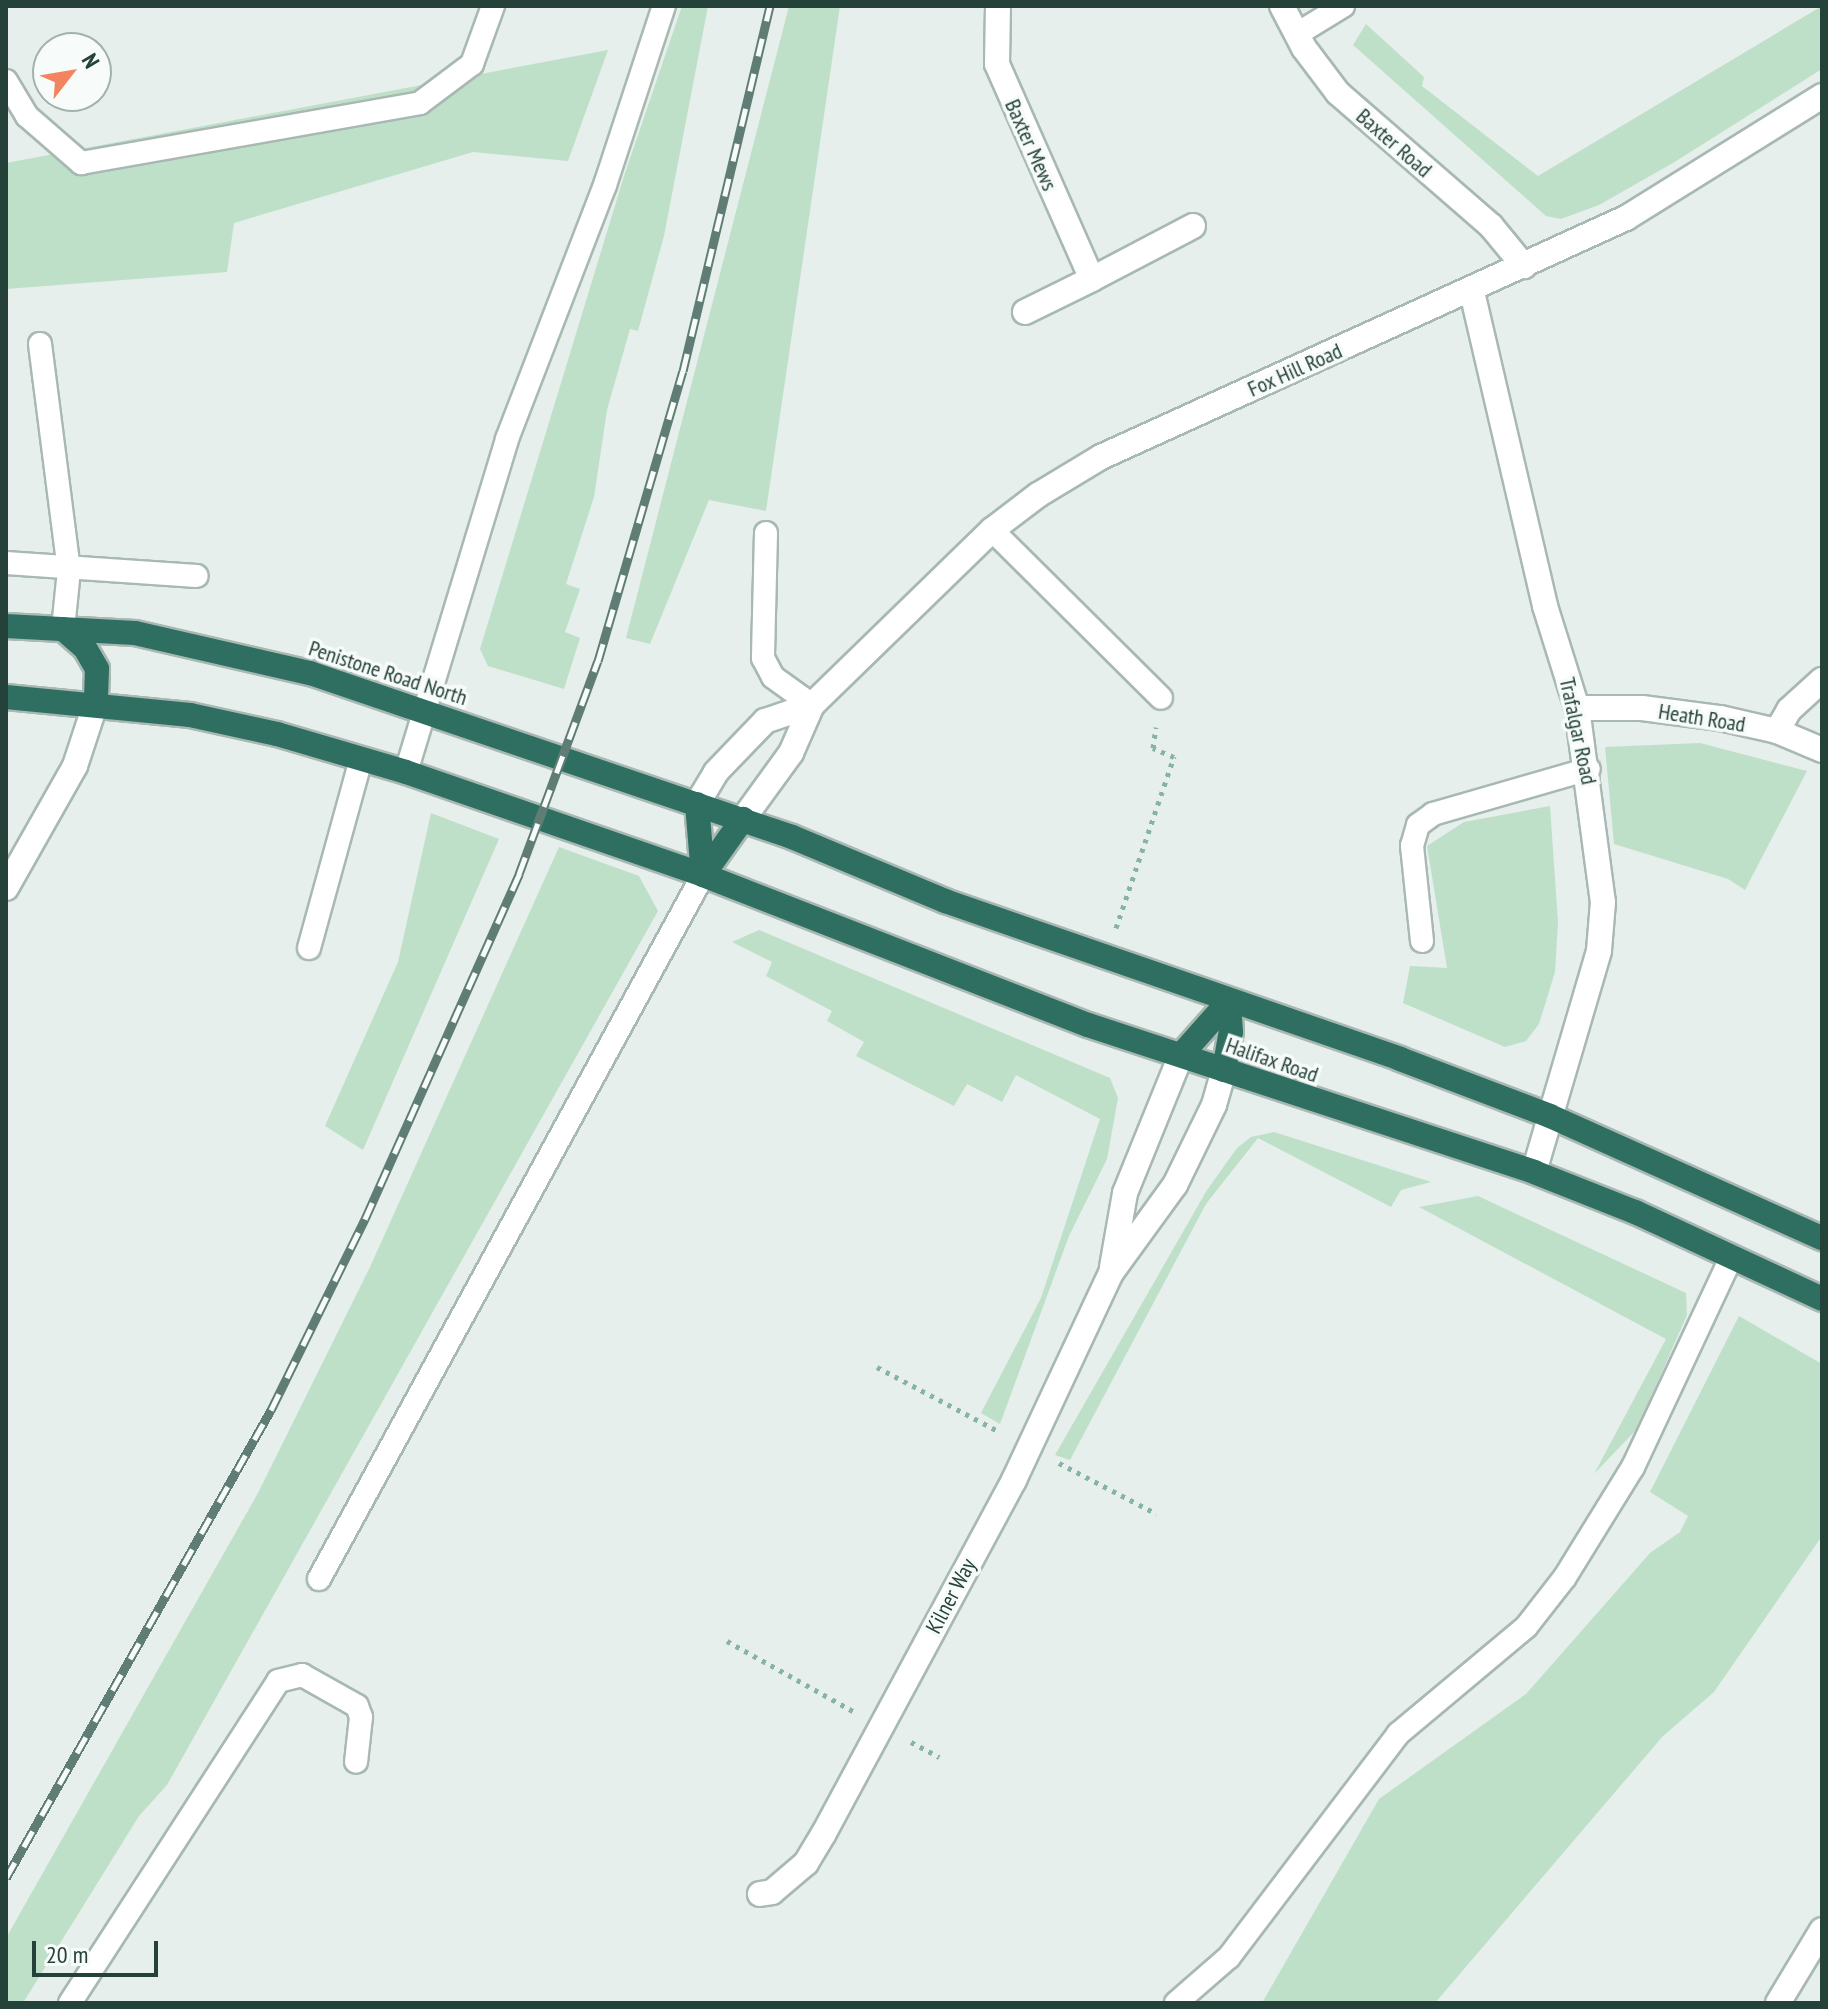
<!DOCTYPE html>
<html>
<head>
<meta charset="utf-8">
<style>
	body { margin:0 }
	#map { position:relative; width:1828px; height:2009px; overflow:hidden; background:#e6efeb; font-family:"PT Sans Narrow",sans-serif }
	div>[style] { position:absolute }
	.green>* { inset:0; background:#bfe0c8 }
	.path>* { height:5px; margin-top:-2.5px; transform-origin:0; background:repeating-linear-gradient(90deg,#86b3a5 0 4px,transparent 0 10px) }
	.roads { filter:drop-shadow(2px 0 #a8b8b2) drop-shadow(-2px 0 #a8b8b2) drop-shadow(0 2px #a8b8b2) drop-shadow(0 -2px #a8b8b2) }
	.lane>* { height:22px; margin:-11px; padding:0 11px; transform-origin:11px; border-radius:11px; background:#fff }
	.street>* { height:24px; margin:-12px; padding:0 12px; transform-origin:12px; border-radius:12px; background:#fff }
	.secondary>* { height:24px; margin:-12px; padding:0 12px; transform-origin:12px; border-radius:12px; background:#fff }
	.highway>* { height:24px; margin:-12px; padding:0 12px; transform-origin:12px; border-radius:12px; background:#2f6f62 }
	.rail>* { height:9px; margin-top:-4.5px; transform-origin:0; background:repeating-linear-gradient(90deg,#f7fbf9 0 18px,#5f7d75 0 36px); box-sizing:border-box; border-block:2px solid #5f7d75 }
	span { translate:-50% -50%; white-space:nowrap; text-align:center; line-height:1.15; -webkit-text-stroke:7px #f7fbf9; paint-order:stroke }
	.street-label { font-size:22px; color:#24423a }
	.frame { position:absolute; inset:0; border:8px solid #24423a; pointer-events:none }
	.north { position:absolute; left:32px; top:32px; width:80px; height:80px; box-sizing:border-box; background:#f7fbf9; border:2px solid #a3b1ad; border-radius:50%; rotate:59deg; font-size:22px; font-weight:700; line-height:32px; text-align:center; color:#24423a }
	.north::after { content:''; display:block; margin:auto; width:28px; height:36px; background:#f4845f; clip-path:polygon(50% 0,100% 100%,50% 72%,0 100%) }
	.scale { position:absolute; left:32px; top:1941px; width:126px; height:36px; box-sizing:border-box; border:4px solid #24423a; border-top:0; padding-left:10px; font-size:24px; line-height:28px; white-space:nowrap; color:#24423a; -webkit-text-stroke:6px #f7fbf9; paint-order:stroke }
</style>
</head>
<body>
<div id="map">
	<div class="green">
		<i style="clip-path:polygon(682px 6px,708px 6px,664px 236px,638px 331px,630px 329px,607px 410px,594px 497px,566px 584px,580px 589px,565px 632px,580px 638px,564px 689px,488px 666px,480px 649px,624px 176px)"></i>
		<i style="clip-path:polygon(789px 6px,840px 6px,766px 511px,709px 500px,650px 644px,626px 638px)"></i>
		<i style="clip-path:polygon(1822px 6px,1822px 69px,1673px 163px,1599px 205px,1561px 219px,1546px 216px,1353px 45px,1366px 24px,1424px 77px,1422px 86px,1538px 176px)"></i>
		<i style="clip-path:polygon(608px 50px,568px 161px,473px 152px,234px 223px,227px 272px,6px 289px,6px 163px)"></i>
		<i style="clip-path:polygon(1700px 743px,1807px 771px,1745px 890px,1728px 879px,1614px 844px,1605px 747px)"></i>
		<i style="clip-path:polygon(1550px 806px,1558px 922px,1555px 972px,1539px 1024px,1526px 1041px,1505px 1047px,1403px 1003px,1410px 966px,1447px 968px,1427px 846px,1464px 822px)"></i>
		<i style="clip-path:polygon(431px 813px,499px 839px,363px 1150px,325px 1126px,398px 962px)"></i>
		<i style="clip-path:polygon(559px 847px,639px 876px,658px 911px,167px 1785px,139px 1816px,23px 2003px,6px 2003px,6px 1938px,258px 1493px,370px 1267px)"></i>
		<i style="clip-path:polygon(759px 930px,1110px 1078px,1118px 1098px,1107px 1159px,1069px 1236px,1000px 1424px,981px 1413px,1041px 1298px,1100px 1119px,1016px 1075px,1002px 1102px,967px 1084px,954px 1106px,856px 1056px,864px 1042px,827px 1021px,832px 1011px,766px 976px,772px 962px,732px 942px)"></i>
		<i style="clip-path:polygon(1274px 1132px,1431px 1182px,1401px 1190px,1391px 1207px,1258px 1138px,1206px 1204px,1070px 1460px,1055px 1455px,1207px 1190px,1237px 1148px,1251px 1137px)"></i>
		<i style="clip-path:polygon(1478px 1196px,1686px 1293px,1687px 1315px,1637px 1429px,1594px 1474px,1666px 1339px,1419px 1207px)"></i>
		<i style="clip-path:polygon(1739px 1316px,1822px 1364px,1822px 1536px,1714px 1692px,1663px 1736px,1435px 2003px,1262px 2003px,1379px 1799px,1526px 1694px,1650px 1553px,1680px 1532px,1688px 1516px,1650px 1492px)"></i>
	</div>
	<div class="path">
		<i style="left:1116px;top:928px;width:181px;rotate:-71.3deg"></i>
		<i style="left:1174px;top:757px;width:23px;rotate:-157deg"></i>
		<i style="left:1153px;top:748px;width:21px;rotate:-82deg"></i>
		<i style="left:877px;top:1367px;width:139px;rotate:27.9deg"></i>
		<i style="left:1059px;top:1463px;width:110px;rotate:27.5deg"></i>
		<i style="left:727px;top:1641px;width:144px;rotate:29.1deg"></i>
		<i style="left:911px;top:1742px;width:32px;rotate:28deg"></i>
	</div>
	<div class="roads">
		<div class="lane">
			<i style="left:1297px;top:34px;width:54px;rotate:-31.3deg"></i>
			<i style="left:6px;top:81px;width:41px;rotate:59deg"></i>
			<i style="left:27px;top:116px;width:72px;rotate:41deg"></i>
			<i style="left:81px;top:163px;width:344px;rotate:-10deg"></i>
			<i style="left:420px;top:103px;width:65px;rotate:-36.9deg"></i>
			<i style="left:472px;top:64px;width:62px;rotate:-70.1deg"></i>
			<i style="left:40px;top:344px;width:228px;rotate:82.7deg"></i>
			<i style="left:69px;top:570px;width:59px;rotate:95.8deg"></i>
			<i style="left:992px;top:530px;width:238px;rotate:44.8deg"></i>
			<i style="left:766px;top:533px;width:125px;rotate:91.4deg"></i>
			<i style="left:763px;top:658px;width:21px;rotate:62deg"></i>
			<i style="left:773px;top:677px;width:48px;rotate:35.7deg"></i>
			<i style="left:6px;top:563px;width:191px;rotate:3.9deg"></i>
			<i style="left:406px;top:772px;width:348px;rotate:-73.1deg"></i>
			<i style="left:507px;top:439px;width:272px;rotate:-68.9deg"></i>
			<i style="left:605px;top:185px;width:188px;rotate:-71.8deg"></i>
			<i style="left:1422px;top:941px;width:96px;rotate:-96deg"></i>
			<i style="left:1412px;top:846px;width:22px;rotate:-74deg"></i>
			<i style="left:1418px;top:825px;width:19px;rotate:-36deg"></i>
			<i style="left:1433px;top:814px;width:162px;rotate:-16.1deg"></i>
			<i style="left:309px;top:948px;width:196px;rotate:-74.6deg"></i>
			<i style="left:319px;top:1579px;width:802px;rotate:-61.39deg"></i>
			<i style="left:70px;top:2003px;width:383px;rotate:-57.1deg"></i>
			<i style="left:278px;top:1681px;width:25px;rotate:-14deg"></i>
			<i style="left:302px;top:1675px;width:63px;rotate:29.4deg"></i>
			<i style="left:357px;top:1706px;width:12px;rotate:70deg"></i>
			<i style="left:361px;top:1717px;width:45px;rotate:96.3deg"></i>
			<i style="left:1176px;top:2003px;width:70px;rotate:-41deg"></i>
			<i style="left:1229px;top:1957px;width:280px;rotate:-52.8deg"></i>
			<i style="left:1398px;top:1734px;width:167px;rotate:-39.9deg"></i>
			<i style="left:1526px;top:1627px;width:63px;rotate:-52deg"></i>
			<i style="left:1565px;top:1577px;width:129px;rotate:-58.3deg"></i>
			<i style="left:1633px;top:1467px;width:233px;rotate:-64.9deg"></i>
		</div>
		<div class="street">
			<i style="left:998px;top:6px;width:58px;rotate:91deg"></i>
			<i style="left:997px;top:64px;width:235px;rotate:66.2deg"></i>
			<i style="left:1092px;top:279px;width:114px;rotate:-27.7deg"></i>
			<i style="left:1282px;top:6px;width:47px;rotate:62.4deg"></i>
			<i style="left:1304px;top:48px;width:56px;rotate:52.9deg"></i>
			<i style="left:1338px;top:93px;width:203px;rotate:41deg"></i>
			<i style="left:1491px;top:226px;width:52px;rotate:50.5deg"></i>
			<i style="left:1472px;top:292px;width:322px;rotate:76.9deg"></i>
			<i style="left:1545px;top:606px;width:107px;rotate:72.6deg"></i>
			<i style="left:1577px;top:708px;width:196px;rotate:82.4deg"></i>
			<i style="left:1603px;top:902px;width:49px;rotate:94.7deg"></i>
			<i style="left:1599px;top:951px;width:230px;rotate:106.4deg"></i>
			<i style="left:1025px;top:312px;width:75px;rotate:-26.2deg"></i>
			<i style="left:1577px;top:708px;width:65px"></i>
			<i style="left:1642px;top:708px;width:79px;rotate:7.3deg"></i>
			<i style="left:1720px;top:718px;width:58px;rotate:12.8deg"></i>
			<i style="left:1777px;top:731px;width:49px;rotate:22.9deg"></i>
			<i style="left:1777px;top:731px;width:24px;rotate:-60deg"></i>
			<i style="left:1789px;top:710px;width:45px;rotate:-42.3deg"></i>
			<i style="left:6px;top:888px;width:140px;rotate:-60.5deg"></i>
			<i style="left:75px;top:766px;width:67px;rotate:-71.8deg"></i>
			<i style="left:1112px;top:1267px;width:75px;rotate:-80deg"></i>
			<i style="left:1125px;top:1193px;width:149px;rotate:-67.9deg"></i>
			<i style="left:760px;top:1894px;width:12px;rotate:-9deg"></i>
			<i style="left:772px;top:1892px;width:45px;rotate:-40.5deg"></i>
			<i style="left:806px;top:1863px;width:35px;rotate:-59deg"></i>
			<i style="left:824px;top:1833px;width:401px;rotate:-61.7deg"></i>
			<i style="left:1014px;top:1480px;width:229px;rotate:-64.9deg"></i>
			<i style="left:1111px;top:1273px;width:109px;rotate:-54deg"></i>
			<i style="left:1175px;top:1185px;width:89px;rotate:-64deg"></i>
			<i style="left:1214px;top:1105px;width:36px;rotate:-74deg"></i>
			<i style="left:1778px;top:2003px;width:85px;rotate:-58.9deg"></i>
		</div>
		<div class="secondary">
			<i style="left:697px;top:804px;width:37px;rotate:-59deg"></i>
			<i style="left:716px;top:772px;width:71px;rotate:-46.1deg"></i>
			<i style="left:765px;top:721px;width:50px;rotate:-18.8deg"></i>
			<i style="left:743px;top:819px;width:82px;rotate:-54deg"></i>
			<i style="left:791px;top:753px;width:52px;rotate:-66.4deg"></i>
			<i style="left:812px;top:705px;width:251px;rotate:-44.2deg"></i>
			<i style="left:992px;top:530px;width:58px;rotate:-37.3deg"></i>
			<i style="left:1038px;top:495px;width:74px;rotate:-31.1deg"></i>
			<i style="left:1101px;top:457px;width:577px;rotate:-24.48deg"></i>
			<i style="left:1626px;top:218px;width:231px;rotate:-31.9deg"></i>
		</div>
		<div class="highway">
			<i style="left:6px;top:626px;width:129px;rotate:3.1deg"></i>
			<i style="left:135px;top:633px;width:180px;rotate:12.9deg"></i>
			<i style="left:310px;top:673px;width:509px;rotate:18.79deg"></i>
			<i style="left:792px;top:837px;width:166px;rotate:22.7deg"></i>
			<i style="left:945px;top:901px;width:482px;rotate:19.1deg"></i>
			<i style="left:1400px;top:1059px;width:160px;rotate:20.8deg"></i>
			<i style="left:1550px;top:1116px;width:298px;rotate:24.2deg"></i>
			<i style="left:63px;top:629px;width:29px;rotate:41deg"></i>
			<i style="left:85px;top:648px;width:24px;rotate:60deg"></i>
			<i style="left:97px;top:669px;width:33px;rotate:92deg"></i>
			<i style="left:6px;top:697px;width:185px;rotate:5.6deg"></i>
			<i style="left:190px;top:715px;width:89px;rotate:12.3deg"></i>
			<i style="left:277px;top:734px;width:134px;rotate:16.4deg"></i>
			<i style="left:406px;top:772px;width:314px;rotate:19.1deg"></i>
			<i style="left:703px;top:875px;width:413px;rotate:21.3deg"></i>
			<i style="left:1088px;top:1025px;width:470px;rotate:18.2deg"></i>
			<i style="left:1534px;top:1172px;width:109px;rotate:21.6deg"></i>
			<i style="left:1635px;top:1212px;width:206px;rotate:24.9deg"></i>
			<i style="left:697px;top:804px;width:71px;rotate:85.2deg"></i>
			<i style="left:703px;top:875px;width:69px;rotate:-54.5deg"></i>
			<i style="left:1181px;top:1055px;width:72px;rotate:-48.4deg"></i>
			<i style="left:1224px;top:1070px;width:39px;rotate:-80deg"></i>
			<i style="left:1231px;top:1032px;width:31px;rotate:-94deg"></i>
		</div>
	</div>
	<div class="rail">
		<i style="left:6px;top:1878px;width:538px;rotate:-60.48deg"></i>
		<i style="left:271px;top:1410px;width:213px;rotate:-63.8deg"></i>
		<i style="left:365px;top:1219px;width:378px;rotate:-65.9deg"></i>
		<i style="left:519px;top:874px;width:227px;rotate:-69.7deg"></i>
		<i style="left:598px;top:661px;width:302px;rotate:-73.7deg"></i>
		<i style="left:683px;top:371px;width:375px;rotate:-76.6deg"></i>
	</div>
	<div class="street-label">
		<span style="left:1394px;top:143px;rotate:41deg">Baxter Road</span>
		<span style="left:1031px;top:145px;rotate:66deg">Baxter Mews</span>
		<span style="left:1295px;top:370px;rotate:-24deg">Fox Hill Road</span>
		<span style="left:388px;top:673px;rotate:18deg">Penistone Road North</span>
		<span style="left:1702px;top:718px;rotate:9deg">Heath Road</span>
		<span style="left:1578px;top:731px;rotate:78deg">Trafalgar Road</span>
		<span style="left:1272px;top:1060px;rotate:19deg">Halifax Road</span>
		<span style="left:951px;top:1596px;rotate:-62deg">Kilner Way</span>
	</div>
	<div class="frame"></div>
	<div class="north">N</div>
	<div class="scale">20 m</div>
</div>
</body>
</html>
